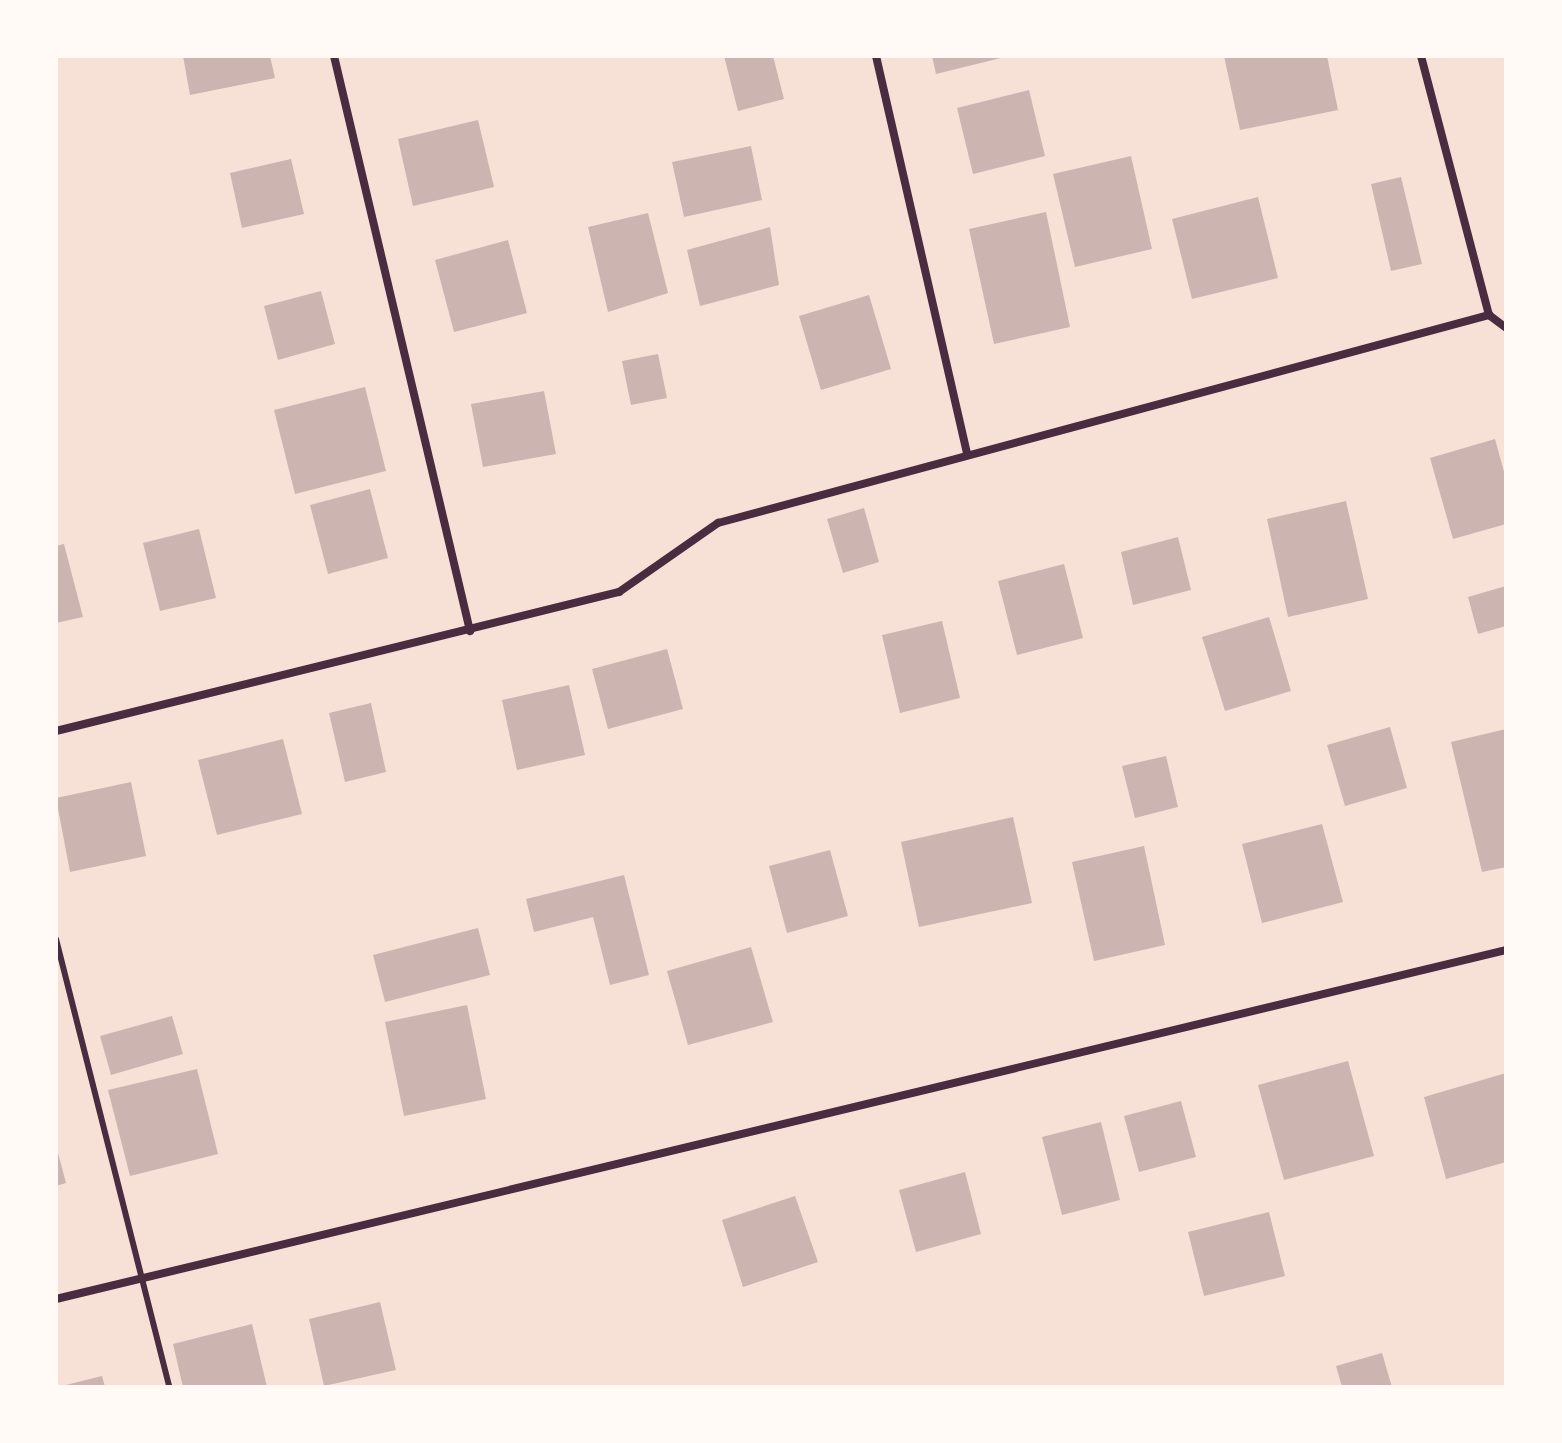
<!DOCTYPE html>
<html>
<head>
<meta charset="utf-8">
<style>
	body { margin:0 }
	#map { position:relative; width:1562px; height:1443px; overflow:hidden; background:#f7e1d7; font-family:"DejaVu Sans",sans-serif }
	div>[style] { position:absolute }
	.building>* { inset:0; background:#ccb4b1 }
	.service>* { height:6px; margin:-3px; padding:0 3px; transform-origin:3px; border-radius:3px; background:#4a2c40 }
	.minor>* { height:8px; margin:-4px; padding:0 4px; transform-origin:4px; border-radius:4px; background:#4a2c40 }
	span { translate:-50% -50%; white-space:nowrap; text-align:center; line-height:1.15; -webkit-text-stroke:7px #fffaf5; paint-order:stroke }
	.frame { position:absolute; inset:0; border:58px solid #fffaf5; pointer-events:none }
</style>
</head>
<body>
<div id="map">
	<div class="building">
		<i style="clip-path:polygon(183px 56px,270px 56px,275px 78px,190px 95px)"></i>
		<i style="clip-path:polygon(724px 56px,773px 56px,784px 99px,738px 111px)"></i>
		<i style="clip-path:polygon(932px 56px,1005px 56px,1005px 57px,936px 74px)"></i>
		<i style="clip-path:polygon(1224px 56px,1327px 56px,1338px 110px,1240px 130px)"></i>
		<i style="clip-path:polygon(1029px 90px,1045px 156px,973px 174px,957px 108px)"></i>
		<i style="clip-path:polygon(478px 120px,494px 187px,413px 206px,398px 139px)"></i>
		<i style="clip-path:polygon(751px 146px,762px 200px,684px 217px,672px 162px)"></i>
		<i style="clip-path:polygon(1131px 156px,1152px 249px,1075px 267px,1053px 174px)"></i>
		<i style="clip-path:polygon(291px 159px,304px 214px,242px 228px,230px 173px)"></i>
		<i style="clip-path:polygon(1401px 177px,1422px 264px,1391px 271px,1371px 184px)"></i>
		<i style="clip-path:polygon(1258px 197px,1278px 278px,1192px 299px,1172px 219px)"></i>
		<i style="clip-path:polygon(1046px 212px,1070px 327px,994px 344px,969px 229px)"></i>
		<i style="clip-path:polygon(648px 213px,668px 293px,608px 312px,588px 227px)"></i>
		<i style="clip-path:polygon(770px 227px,779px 285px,700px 306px,687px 250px)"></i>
		<i style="clip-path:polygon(508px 240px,527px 313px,454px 332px,435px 260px)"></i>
		<i style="clip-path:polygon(321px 291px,335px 344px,278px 360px,264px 306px)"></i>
		<i style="clip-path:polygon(869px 295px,891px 369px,821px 390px,799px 316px)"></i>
		<i style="clip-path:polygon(658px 354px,667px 398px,631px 405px,622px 361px)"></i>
		<i style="clip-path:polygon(365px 387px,386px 471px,295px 494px,274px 410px)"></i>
		<i style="clip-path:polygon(544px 391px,556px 454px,483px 467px,471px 404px)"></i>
		<i style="clip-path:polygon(1495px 439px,1506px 479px,1506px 524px,1453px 539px,1430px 458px)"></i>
		<i style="clip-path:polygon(370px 489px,388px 558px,328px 574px,310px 505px)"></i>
		<i style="clip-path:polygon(1346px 501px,1368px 599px,1288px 617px,1267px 519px)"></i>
		<i style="clip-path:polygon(864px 508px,879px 562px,843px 573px,827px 519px)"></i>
		<i style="clip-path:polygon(199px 529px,216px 598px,160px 611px,143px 543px)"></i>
		<i style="clip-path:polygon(1178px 537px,1191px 590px,1133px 605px,1121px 552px)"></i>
		<i style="clip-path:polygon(64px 544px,83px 617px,56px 623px,56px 546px)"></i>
		<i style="clip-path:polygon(1064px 564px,1083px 638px,1017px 655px,998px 581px)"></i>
		<i style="clip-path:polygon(1506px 586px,1506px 626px,1478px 634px,1468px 597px)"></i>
		<i style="clip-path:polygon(1269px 617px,1291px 691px,1225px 711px,1202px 637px)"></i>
		<i style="clip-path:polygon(942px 621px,960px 698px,900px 713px,882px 635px)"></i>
		<i style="clip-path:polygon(667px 649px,683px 709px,608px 729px,592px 669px)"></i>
		<i style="clip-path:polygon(569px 685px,585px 755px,517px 770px,502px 700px)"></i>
		<i style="clip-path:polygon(371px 703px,386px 772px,345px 782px,329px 713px)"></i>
		<i style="clip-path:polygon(1390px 727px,1407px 788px,1345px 806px,1327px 745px)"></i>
		<i style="clip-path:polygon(1506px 729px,1506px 867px,1482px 872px,1451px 742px)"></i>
		<i style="clip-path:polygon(283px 739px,302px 814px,217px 835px,198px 760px)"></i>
		<i style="clip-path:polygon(1166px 756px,1178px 807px,1135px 818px,1122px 766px)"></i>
		<i style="clip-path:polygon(131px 782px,146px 856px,70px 872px,56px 798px)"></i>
		<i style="clip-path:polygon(1013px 817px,1032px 903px,919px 927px,901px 842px)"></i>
		<i style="clip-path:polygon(1322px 824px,1343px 902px,1262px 923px,1242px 844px)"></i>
		<i style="clip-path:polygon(1144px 846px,1165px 945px,1094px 961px,1072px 862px)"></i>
		<i style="clip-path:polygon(830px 850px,848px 916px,787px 933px,769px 866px)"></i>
		<i style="clip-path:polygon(624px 875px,649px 975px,610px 985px,593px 917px,534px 932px,526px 899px)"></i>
		<i style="clip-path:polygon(478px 928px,490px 975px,385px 1002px,373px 955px)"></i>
		<i style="clip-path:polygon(751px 947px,773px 1022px,688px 1045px,667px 971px)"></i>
		<i style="clip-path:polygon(467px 1005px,486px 1099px,404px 1116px,385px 1022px)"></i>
		<i style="clip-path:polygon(172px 1016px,183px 1054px,111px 1075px,100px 1036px)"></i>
		<i style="clip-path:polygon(1348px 1061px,1374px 1156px,1284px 1180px,1258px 1085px)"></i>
		<i style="clip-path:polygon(197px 1069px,218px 1154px,130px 1176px,108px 1090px)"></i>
		<i style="clip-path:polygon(1506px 1073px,1506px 1162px,1446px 1179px,1424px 1097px)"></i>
		<i style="clip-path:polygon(1181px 1101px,1196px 1157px,1139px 1172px,1124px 1116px)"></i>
		<i style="clip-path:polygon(1101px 1122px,1120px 1200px,1062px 1215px,1042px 1137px)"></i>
		<i style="clip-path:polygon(57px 1149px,66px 1183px,56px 1186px,56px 1150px)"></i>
		<i style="clip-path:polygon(965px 1172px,981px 1234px,916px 1252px,899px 1190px)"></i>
		<i style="clip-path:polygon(795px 1196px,818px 1262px,743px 1287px,722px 1220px)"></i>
		<i style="clip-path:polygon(1269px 1212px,1285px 1276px,1204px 1296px,1188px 1232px)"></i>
		<i style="clip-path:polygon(380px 1302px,396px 1370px,324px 1386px,309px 1319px)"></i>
		<i style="clip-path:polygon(252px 1324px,267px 1387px,183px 1387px,173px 1344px)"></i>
		<i style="clip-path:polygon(1382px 1353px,1392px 1387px,1342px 1387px,1336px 1366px)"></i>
		<i style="clip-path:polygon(102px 1376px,105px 1387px,62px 1387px,62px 1386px)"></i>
	</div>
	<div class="service">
		<i style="left:56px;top:939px;width:462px;rotate:75.8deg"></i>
	</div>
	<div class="minor">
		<i style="left:334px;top:56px;width:591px;rotate:76.69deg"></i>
		<i style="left:876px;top:56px;width:408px;rotate:77.1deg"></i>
		<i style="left:1421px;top:56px;width:268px;rotate:75.3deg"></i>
		<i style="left:1489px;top:315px;width:21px;rotate:37deg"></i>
		<i style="left:56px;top:731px;width:580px;rotate:-13.87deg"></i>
		<i style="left:619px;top:592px;width:121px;rotate:-34.9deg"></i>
		<i style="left:718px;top:523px;width:799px;rotate:-15.1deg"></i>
		<i style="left:56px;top:1299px;width:1491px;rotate:-13.53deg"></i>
	</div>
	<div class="frame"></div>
</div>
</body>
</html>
